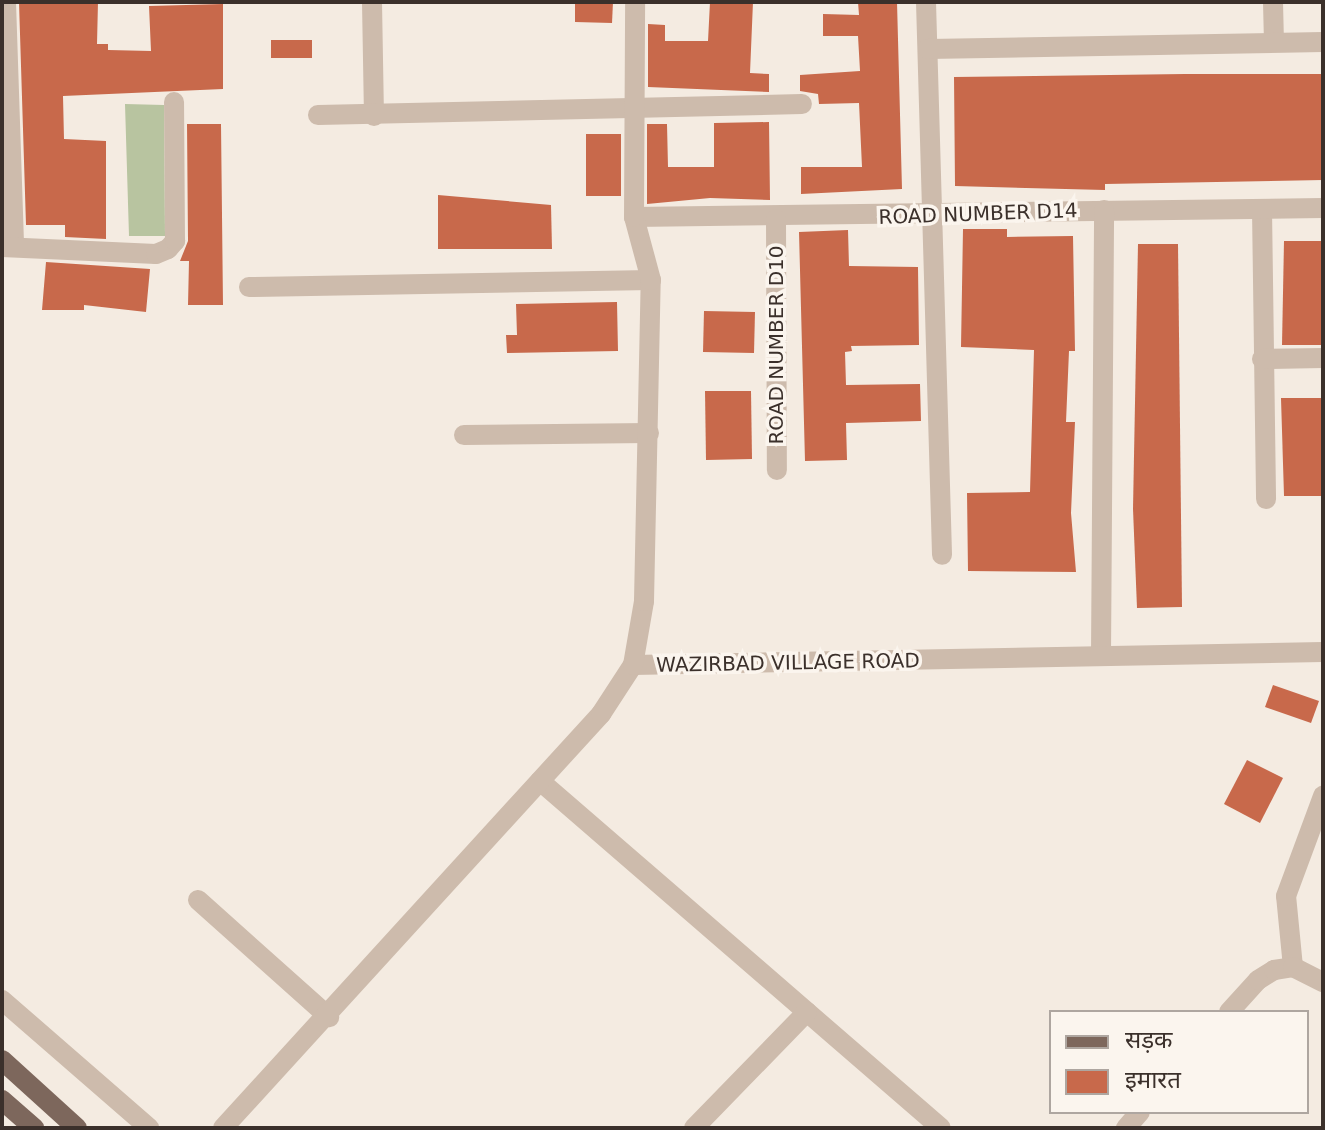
<!DOCTYPE html>
<html>
<head>
<meta charset="utf-8">
<style>
	body { margin:0 }
	#map { position:relative; width:1325px; height:1130px; overflow:hidden; background:#f4ebe1; font-family:"DejaVu Sans","Noto Sans Devanagari",sans-serif }
	div>[style] { position:absolute }
	.green>* { inset:0; background:#b8c4a0 }
	.building>* { inset:0; background:#c8694b }
	.minor>* { height:20px; margin:-10px; padding:0 10px; transform-origin:10px; border-radius:10px; background:#cdbbac }
	.major>* { height:20px; margin:-10px; padding:0 10px; transform-origin:10px; border-radius:10px; background:#7d675c }
	span { translate:-50% -50%; white-space:nowrap; text-align:center; line-height:1.15; -webkit-text-stroke:7px #fbf5ee; paint-order:stroke }
	.street-label { font-size:20px; color:#3b302b }
	.frame { position:absolute; inset:0; border:4px solid #3b302b; pointer-events:none }
	.legend { position:absolute; left:1049px; top:1010px; width:260px; height:104px; box-sizing:border-box; background:#fbf5ee; border:2px solid #aea6a0; margin:0; padding:10px 14px; list-style:none; font-size:24px; color:#3b302b }
	.legend li { display:flex; align-items:center; gap:16px; height:40px }
	.legend b { width:40px; border:2px solid #aea6a0 }
</style>
</head>
<body>
<div id="map">
	<div class="green">
		<i style="clip-path:polygon(125px 104px,164px 105px,165px 236px,129px 236px)"></i>
	</div>
	<div class="building">
		<i style="clip-path:polygon(19px 2px,98px 2px,97px 44px,108px 44px,108px 50px,151px 51px,149px 6px,223px 4px,223px 89px,63px 96px,64px 139px,106px 141px,106px 239px,65px 237px,65px 225px,26px 225px)"></i>
		<i style="clip-path:polygon(575px 2px,613px 2px,612px 23px,575px 22px)"></i>
		<i style="clip-path:polygon(710px 2px,753px 2px,750px 73px,769px 74px,769px 92px,648px 87px,648px 24px,665px 25px,665px 41px,708px 41px)"></i>
		<i style="clip-path:polygon(858px 2px,897px 2px,902px 189px,801px 194px,801px 167px,862px 167px,859px 103px,819px 104px,818px 94px,800px 91px,800px 75px,860px 71px,858px 36px,823px 36px,823px 14px,859px 15px)"></i>
		<i style="clip-path:polygon(271px 40px,312px 40px,312px 58px,271px 58px)"></i>
		<i style="clip-path:polygon(1185px 74px,1323px 74px,1323px 180px,1105px 184px,1105px 190px,955px 186px,954px 77px)"></i>
		<i style="clip-path:polygon(769px 122px,770px 200px,710px 198px,647px 204px,647px 124px,667px 124px,668px 167px,714px 167px,714px 123px)"></i>
		<i style="clip-path:polygon(187px 124px,221px 124px,223px 305px,188px 305px,189px 261px,180px 261px,188px 241px)"></i>
		<i style="clip-path:polygon(586px 134px,621px 134px,621px 196px,586px 196px)"></i>
		<i style="clip-path:polygon(438px 195px,551px 205px,552px 249px,438px 249px)"></i>
		<i style="clip-path:polygon(963px 229px,1007px 229px,1007px 237px,1073px 236px,1075px 351px,1069px 351px,1066px 422px,1075px 422px,1071px 513px,1076px 572px,968px 571px,967px 493px,1030px 492px,1034px 350px,961px 347px)"></i>
		<i style="clip-path:polygon(848px 230px,849px 266px,918px 267px,919px 345px,851px 346px,852px 351px,845px 352px,846px 385px,920px 384px,921px 421px,846px 423px,847px 460px,805px 461px,799px 232px)"></i>
		<i style="clip-path:polygon(1284px 241px,1323px 241px,1323px 345px,1282px 345px)"></i>
		<i style="clip-path:polygon(1138px 244px,1178px 244px,1182px 607px,1137px 608px,1133px 509px)"></i>
		<i style="clip-path:polygon(46px 262px,150px 269px,146px 312px,84px 305px,84px 310px,42px 310px)"></i>
		<i style="clip-path:polygon(617px 302px,618px 351px,507px 353px,506px 335px,517px 335px,516px 304px)"></i>
		<i style="clip-path:polygon(704px 311px,755px 312px,754px 353px,703px 352px)"></i>
		<i style="clip-path:polygon(705px 391px,751px 391px,752px 459px,706px 460px)"></i>
		<i style="clip-path:polygon(1281px 398px,1323px 398px,1323px 496px,1284px 496px)"></i>
		<i style="clip-path:polygon(1273px 685px,1319px 701px,1311px 723px,1265px 707px)"></i>
		<i style="clip-path:polygon(1247px 760px,1283px 778px,1260px 823px,1224px 804px)"></i>
	</div>
	<div class="minor">
		<i style="left:6px;top:2px;width:245px;rotate:88.1deg"></i>
		<i style="left:372px;top:2px;width:114px;rotate:89deg"></i>
		<i style="left:926px;top:2px;width:553px;rotate:88.34deg"></i>
		<i style="left:1273px;top:2px;width:40px;rotate:88.6deg"></i>
		<i style="left:928px;top:49px;width:395px;rotate:-1deg"></i>
		<i style="left:318px;top:115px;width:484px;rotate:-1.3deg"></i>
		<i style="left:1262px;top:209px;width:290px;rotate:89.2deg"></i>
		<i style="left:634px;top:217px;width:689px;rotate:-0.75deg"></i>
		<i style="left:776px;top:219px;width:251px;rotate:89.8deg"></i>
		<i style="left:2px;top:247px;width:154px;rotate:2.6deg"></i>
		<i style="left:156px;top:254px;width:13px;rotate:-23deg"></i>
		<i style="left:168px;top:249px;width:11px;rotate:-49deg"></i>
		<i style="left:175px;top:241px;width:139px;rotate:-90.4deg"></i>
		<i style="left:249px;top:287px;width:402px;rotate:-1deg"></i>
		<i style="left:1262px;top:359px;width:61px;rotate:-0.9deg"></i>
		<i style="left:464px;top:435px;width:185px;rotate:-0.6deg"></i>
		<i style="left:1101px;top:655px;width:445px;rotate:-89.6deg"></i>
		<i style="left:633px;top:665px;width:690px;rotate:-1.08deg"></i>
		<i style="left:540px;top:781px;width:530px;rotate:40.87deg"></i>
		<i style="left:198px;top:900px;width:176px;rotate:41.8deg"></i>
		<i style="left:1293px;top:967px;width:71px;rotate:-95.6deg"></i>
		<i style="left:1286px;top:896px;width:107px;rotate:-69.7deg"></i>
		<i style="left:2px;top:1000px;width:195px;rotate:41deg"></i>
		<i style="left:1229px;top:1012px;width:43px;rotate:-47.8deg"></i>
		<i style="left:1258px;top:980px;width:19px;rotate:-32deg"></i>
		<i style="left:1274px;top:970px;width:19px;rotate:-9deg"></i>
		<i style="left:1293px;top:967px;width:34px;rotate:27deg"></i>
		<i style="left:223px;top:1128px;width:561px;rotate:-47.6deg"></i>
		<i style="left:601px;top:714px;width:59px;rotate:-56.9deg"></i>
		<i style="left:633px;top:665px;width:65px;rotate:-80.2deg"></i>
		<i style="left:644px;top:601px;width:321px;rotate:-88.8deg"></i>
		<i style="left:651px;top:280px;width:65px;rotate:-105.1deg"></i>
		<i style="left:634px;top:217px;width:215px;rotate:-89.7deg"></i>
		<i style="left:694px;top:1128px;width:162px;rotate:-45.8deg"></i>
		<i style="left:1126px;top:1128px;width:21px;rotate:-49deg"></i>
	</div>
	<div class="major">
		<i style="left:2px;top:1060px;width:101px;rotate:42.2deg"></i>
		<i style="left:2px;top:1100px;width:43px;rotate:41.2deg"></i>
	</div>
	<div class="street-label">
		<span style="left:978px;top:214px;rotate:-2deg">ROAD NUMBER D14</span>
		<span style="left:776px;top:345px;rotate:-90deg">ROAD NUMBER D10</span>
		<span style="left:788px;top:663px;rotate:-1deg">WAZIRBAD VILLAGE ROAD</span>
	</div>
	<div class="frame"></div>
	<ul class="legend">
	<li><b style="height:10px;background:#7d675c"></b>सड़क</li>
	<li><b style="height:22px;background:#c8694b"></b>इमारत</li>
	</ul>
</div>
</body>
</html>
